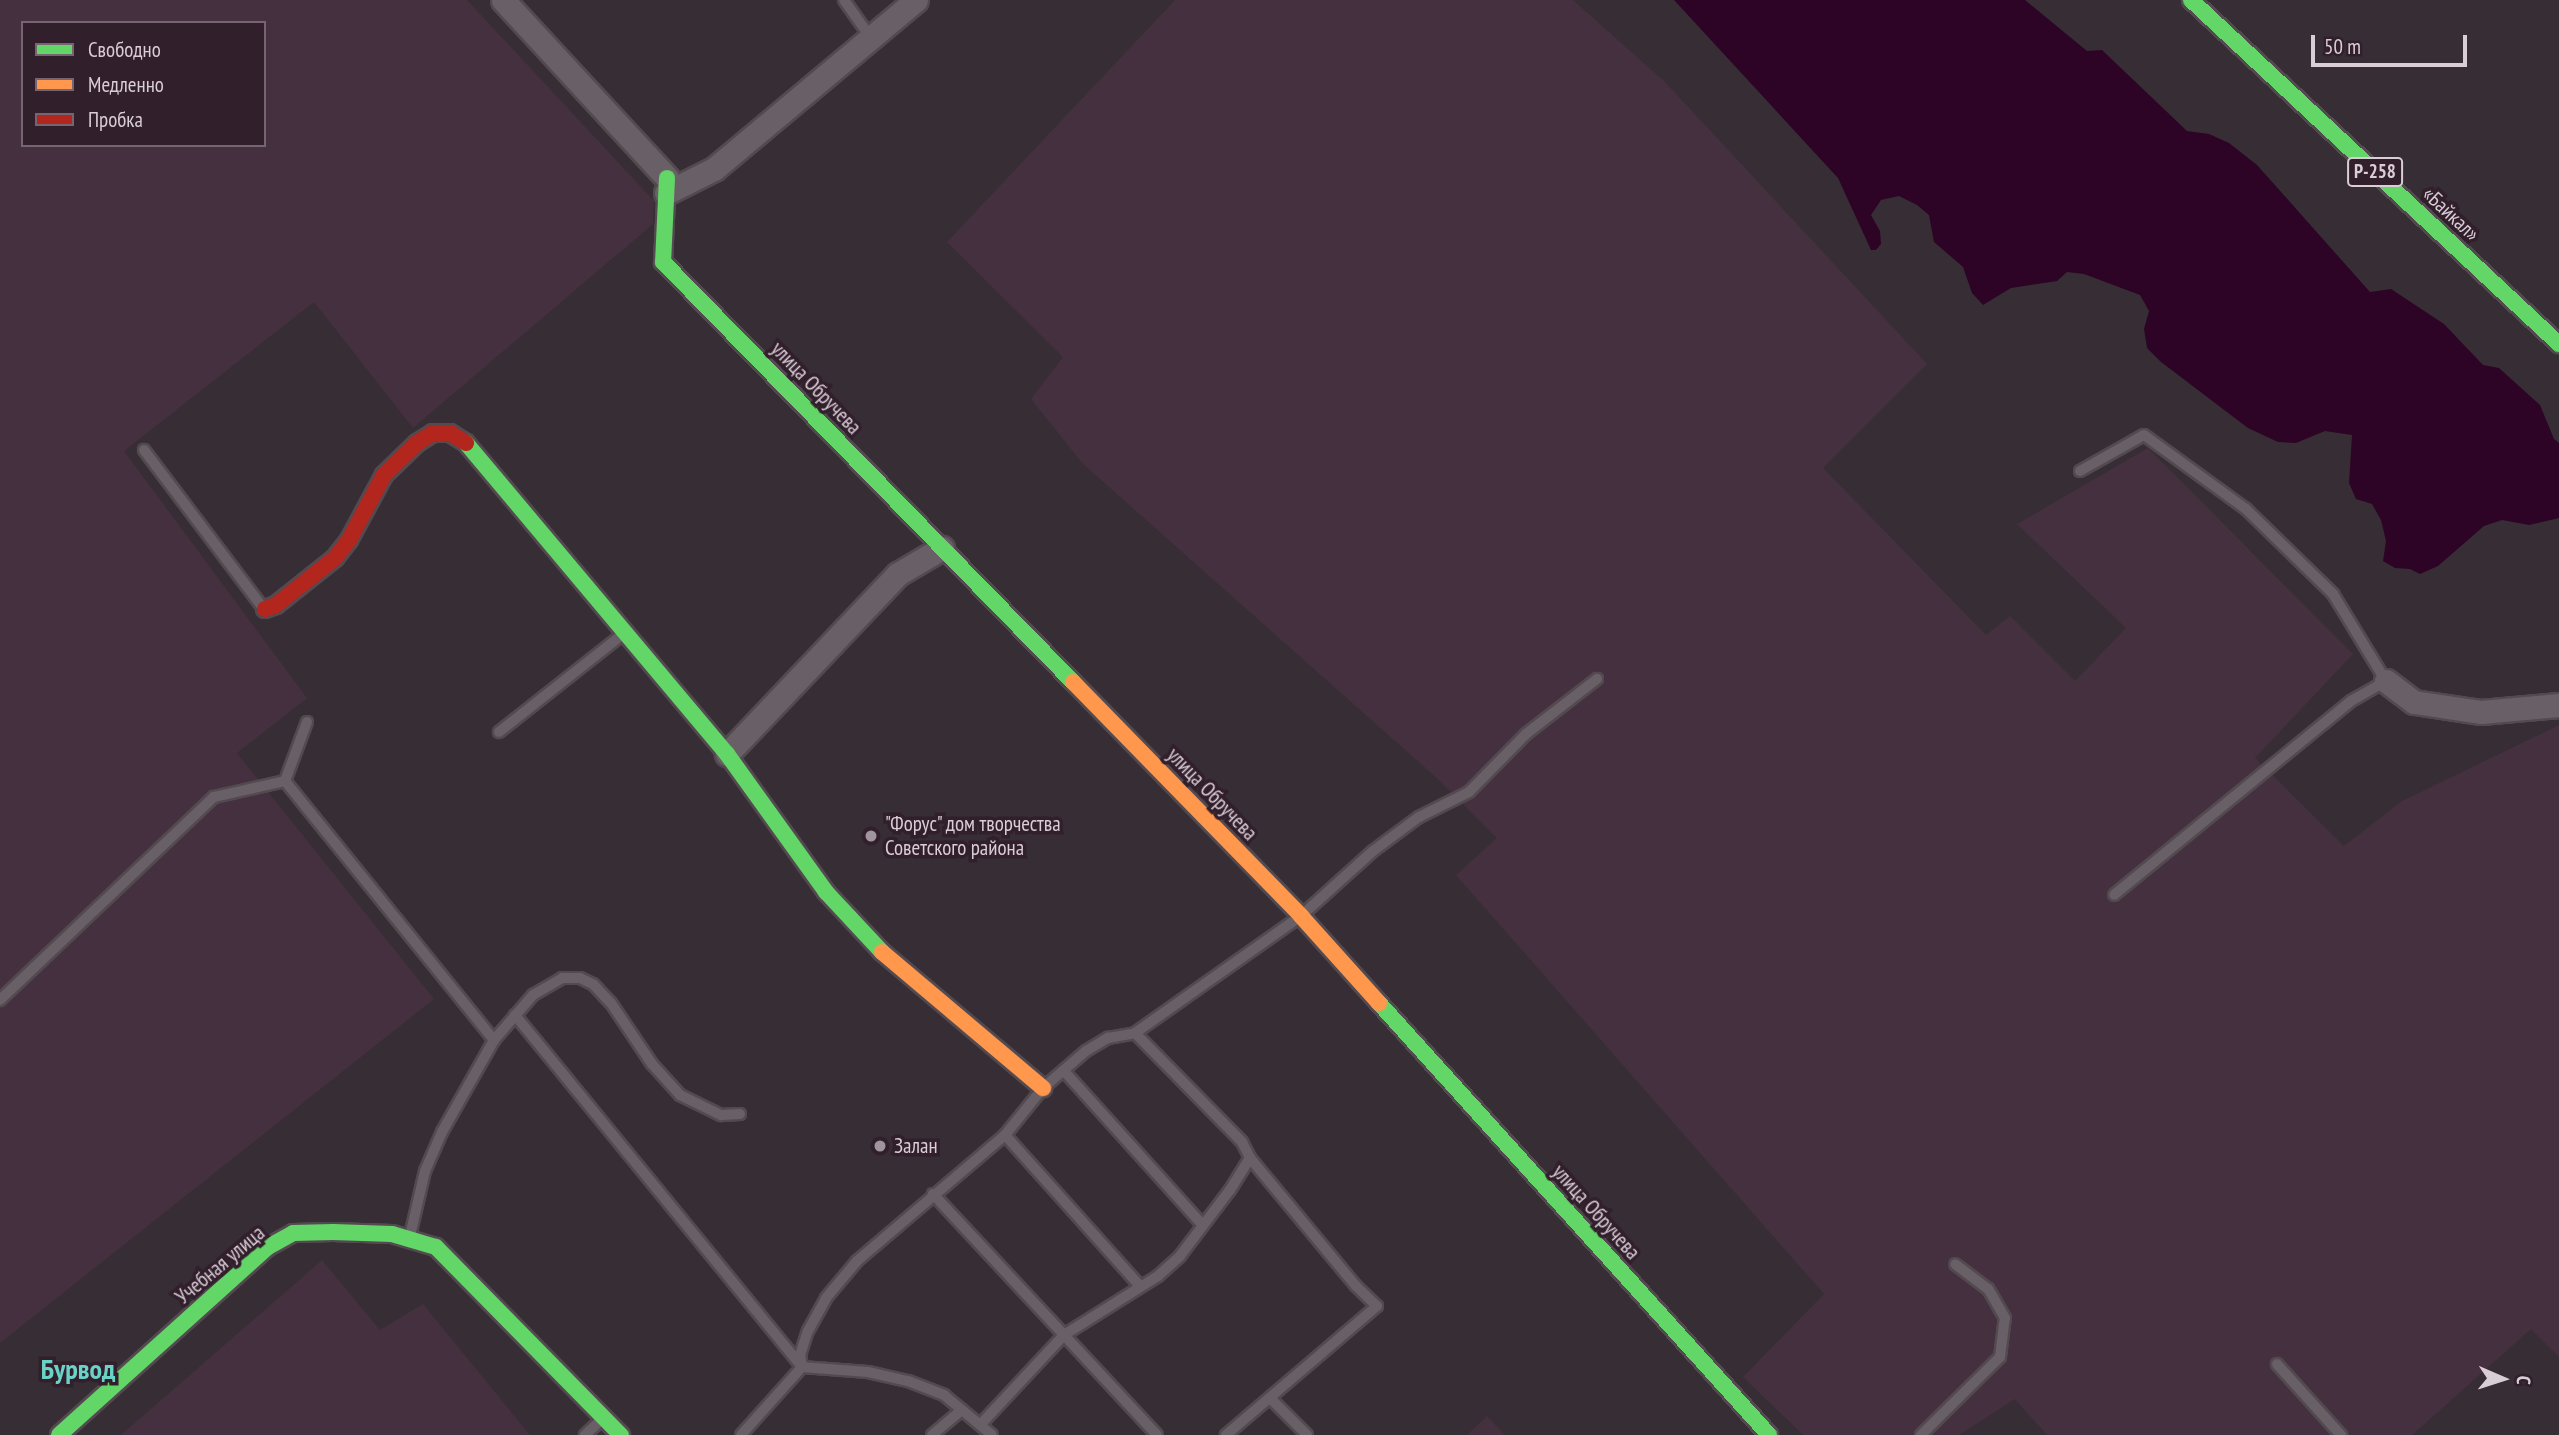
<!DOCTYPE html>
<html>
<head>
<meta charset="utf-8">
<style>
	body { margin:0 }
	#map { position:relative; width:2559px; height:1435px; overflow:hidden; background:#372d34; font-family:"PT Sans Narrow",sans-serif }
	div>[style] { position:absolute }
	.built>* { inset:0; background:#45303f }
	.water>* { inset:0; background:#2d0425 }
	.roads { filter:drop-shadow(2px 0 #534a50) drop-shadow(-2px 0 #534a50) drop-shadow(0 2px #534a50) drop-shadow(0 -2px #534a50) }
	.lane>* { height:10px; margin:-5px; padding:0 5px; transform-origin:5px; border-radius:5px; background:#686066 }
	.street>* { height:23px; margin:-11.5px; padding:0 11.5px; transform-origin:11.5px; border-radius:11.5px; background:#686066 }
	.fast>* { height:16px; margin:-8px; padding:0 8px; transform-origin:8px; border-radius:8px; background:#63d668 }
	.slow>* { height:16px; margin:-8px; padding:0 8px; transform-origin:8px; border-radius:8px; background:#ff974d }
	.jam>* { height:16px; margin:-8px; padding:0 8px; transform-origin:8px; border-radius:8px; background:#b3261e }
	.dots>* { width:19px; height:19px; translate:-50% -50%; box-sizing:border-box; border:4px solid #311f2c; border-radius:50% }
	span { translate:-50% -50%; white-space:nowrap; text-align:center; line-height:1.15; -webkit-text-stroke:7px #311f2c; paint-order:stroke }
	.shield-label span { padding:2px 5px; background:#311f2c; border:2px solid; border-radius:5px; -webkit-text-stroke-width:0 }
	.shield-label { font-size:19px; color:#d9cdd6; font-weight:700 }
	.street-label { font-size:21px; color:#d9cdd6 }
	.poi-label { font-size:21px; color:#d9cdd6 }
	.left { translate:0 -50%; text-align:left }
	.district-label { font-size:28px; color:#69d3c8; font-weight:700 }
	.legend { position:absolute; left:21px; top:21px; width:245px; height:126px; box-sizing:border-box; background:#311f2c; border:2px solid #746570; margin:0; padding:9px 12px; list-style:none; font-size:21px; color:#d9cdd6 }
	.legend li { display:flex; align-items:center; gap:14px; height:35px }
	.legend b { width:35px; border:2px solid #746570 }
	.north { position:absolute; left:2468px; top:1344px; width:70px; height:70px; -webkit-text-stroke:5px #311f2c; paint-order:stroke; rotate:93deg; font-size:19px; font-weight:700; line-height:28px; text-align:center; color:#d9cdd6 }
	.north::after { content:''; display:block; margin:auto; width:24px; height:32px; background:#d9cdd6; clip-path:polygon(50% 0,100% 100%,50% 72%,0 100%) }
	.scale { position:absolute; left:2311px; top:35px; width:156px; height:32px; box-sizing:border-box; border:4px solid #d9cdd6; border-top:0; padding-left:9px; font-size:21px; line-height:24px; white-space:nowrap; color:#d9cdd6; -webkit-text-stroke:5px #311f2c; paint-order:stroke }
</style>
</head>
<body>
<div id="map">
	<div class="built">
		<i style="clip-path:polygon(evenodd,0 0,467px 0,654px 201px,653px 224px,413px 428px,314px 302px,124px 451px,307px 698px,237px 753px,434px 999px,0 1343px,0 0,23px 23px,264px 23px,264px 145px,23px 145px,23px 23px)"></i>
		<i style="clip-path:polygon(1175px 0,1573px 0,1664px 81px,1927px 364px,1823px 468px,1986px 635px,2010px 616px,2075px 681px,2126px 628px,2017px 524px,2148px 448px,2353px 654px,2255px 758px,2344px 846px,2402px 801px,2559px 725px,2559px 1357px,2531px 1329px,2412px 1435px,2047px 1435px,2015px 1399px,1959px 1435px,1803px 1435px,1743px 1377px,1824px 1294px,1456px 875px,1497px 838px,1438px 779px,1083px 464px,1031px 399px,1063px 357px,947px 242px)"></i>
		<i style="clip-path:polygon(322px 1260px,380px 1330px,423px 1304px,530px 1435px,121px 1435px)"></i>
		<i style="clip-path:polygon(1487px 1416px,1505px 1435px,1467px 1435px)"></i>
	</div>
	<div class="water">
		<i style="clip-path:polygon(1674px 0,2025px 0,2087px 51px,2102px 50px,2187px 131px,2209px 134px,2229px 143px,2257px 165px,2370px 292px,2391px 289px,2444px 324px,2483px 365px,2499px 368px,2540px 405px,2554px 439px,2559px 443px,2559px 518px,2529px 525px,2502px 520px,2484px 526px,2438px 566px,2420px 574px,2410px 569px,2395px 568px,2383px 561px,2386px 541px,2381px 520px,2372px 504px,2356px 499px,2349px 483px,2352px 435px,2325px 431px,2296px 443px,2278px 442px,2248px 428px,2161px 362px,2147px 348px,2144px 329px,2149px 311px,2140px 295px,2084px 274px,2067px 272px,2057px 281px,2011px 288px,1983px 305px,1972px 293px,1963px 267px,1934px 242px,1929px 215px,1917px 205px,1899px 196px,1881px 200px,1871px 215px,1880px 231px,1881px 244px,1876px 250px,1871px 250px,1838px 178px)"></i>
	</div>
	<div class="roads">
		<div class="lane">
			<i style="left:844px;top:0;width:47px;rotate:54.6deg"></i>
			<i style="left:144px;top:450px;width:198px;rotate:53deg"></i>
			<i style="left:2080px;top:471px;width:73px;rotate:-29.4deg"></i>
			<i style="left:2144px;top:435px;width:126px;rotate:36deg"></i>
			<i style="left:2246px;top:509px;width:122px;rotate:44.3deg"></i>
			<i style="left:2333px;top:594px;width:102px;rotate:58.7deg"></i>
			<i style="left:2386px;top:681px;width:40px;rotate:150.3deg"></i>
			<i style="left:2351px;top:701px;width:306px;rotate:140.7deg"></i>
			<i style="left:499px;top:732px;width:157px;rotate:-38.3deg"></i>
			<i style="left:285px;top:781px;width:63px;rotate:-69.6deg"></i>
			<i style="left:0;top:1000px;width:295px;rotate:-43.5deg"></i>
			<i style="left:214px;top:797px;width:73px;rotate:-12.7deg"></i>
			<i style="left:285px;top:781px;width:333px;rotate:51.1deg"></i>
			<i style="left:515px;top:1015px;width:454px;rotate:50.8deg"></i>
			<i style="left:802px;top:1367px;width:66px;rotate:4.3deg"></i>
			<i style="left:868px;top:1372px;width:41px;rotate:12.7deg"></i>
			<i style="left:908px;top:1381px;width:39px;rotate:21deg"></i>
			<i style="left:944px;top:1395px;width:62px;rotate:39.8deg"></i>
			<i style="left:1135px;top:1033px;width:153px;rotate:45.5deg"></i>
			<i style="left:1242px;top:1142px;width:18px;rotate:63deg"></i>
			<i style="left:1250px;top:1158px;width:166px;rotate:50.4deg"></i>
			<i style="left:1356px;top:1286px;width:29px;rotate:44deg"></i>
			<i style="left:1377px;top:1306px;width:199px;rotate:139.5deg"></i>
			<i style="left:1064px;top:1071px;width:206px;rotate:48deg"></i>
			<i style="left:1005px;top:1135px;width:201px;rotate:48.2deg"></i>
			<i style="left:933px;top:1194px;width:329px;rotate:47.1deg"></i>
			<i style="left:410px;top:1236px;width:67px;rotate:-77deg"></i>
			<i style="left:425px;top:1171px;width:43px;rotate:-66.4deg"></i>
			<i style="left:442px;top:1132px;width:106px;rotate:-60.5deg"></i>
			<i style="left:494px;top:1040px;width:60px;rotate:-49.1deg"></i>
			<i style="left:533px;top:995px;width:34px;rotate:-30deg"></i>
			<i style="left:562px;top:978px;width:18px"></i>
			<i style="left:580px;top:978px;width:14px;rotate:25deg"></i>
			<i style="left:593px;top:984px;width:26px;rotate:47deg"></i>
			<i style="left:611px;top:1003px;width:73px;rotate:56.1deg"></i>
			<i style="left:652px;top:1064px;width:42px;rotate:47.9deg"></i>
			<i style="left:680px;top:1095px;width:46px;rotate:26deg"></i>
			<i style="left:721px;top:1115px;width:19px;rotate:-3deg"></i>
			<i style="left:2277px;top:1364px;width:96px;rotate:48deg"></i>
			<i style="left:1271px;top:1399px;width:51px;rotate:45deg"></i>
			<i style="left:981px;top:1424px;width:122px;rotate:-47deg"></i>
			<i style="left:1064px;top:1335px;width:111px;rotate:-32.1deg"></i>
			<i style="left:1158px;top:1276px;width:30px;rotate:-42deg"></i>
			<i style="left:1180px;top:1256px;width:83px;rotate:-52.9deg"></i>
			<i style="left:1230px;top:1190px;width:38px;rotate:-58deg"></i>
			<i style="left:585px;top:1435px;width:22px;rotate:-43deg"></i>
			<i style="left:741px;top:1435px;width:91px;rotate:-48.1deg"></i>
			<i style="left:802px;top:1367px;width:12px;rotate:-99deg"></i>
			<i style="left:800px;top:1355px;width:25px;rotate:-72deg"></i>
			<i style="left:808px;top:1331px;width:38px;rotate:-61deg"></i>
			<i style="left:826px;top:1298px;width:48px;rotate:-50deg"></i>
			<i style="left:857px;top:1261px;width:194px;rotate:-40.4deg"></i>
			<i style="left:1005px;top:1135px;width:60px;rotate:-51deg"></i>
			<i style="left:1043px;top:1088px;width:57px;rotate:-40.7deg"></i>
			<i style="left:1086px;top:1051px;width:26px;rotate:-31deg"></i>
			<i style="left:1108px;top:1038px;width:27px;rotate:-10deg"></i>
			<i style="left:1135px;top:1033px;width:203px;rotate:-35.2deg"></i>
			<i style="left:1301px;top:916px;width:97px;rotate:-42.1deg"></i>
			<i style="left:1373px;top:851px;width:57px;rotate:-36.5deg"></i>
			<i style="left:1419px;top:817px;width:56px;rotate:-26.6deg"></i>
			<i style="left:1469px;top:792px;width:81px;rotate:-45.5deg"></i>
			<i style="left:1526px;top:734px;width:90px;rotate:-37.8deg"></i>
			<i style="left:932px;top:1435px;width:39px;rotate:-40deg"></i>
			<i style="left:1921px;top:1435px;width:111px;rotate:-44.6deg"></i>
			<i style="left:2000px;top:1357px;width:39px;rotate:-83deg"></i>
			<i style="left:2005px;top:1318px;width:34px;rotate:-120deg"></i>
			<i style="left:1988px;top:1289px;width:41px;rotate:-142.9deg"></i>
		</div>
		<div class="street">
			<i style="left:503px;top:0;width:242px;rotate:47.3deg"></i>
			<i style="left:666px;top:193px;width:54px;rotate:-26.6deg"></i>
			<i style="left:714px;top:169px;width:263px;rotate:-39.9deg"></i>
			<i style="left:2386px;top:681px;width:35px;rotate:37deg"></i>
			<i style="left:2414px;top:702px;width:68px;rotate:8.5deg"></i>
			<i style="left:2481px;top:712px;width:78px;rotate:-5.1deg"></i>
			<i style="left:727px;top:754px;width:248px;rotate:-46.5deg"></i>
			<i style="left:898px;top:574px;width:51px;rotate:-30.6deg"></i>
		</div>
		<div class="fast">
			<i style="left:2191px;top:0;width:504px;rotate:43.07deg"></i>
			<i style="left:667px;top:178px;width:84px;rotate:92.7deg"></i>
			<i style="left:663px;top:262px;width:587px;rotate:45.69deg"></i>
			<i style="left:466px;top:443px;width:406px;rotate:50deg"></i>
			<i style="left:727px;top:754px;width:170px;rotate:54.3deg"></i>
			<i style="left:826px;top:892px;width:82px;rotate:47deg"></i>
			<i style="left:1379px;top:1003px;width:582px;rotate:47.92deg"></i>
			<i style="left:59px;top:1435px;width:281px;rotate:-42deg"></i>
			<i style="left:268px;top:1247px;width:29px;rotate:-29deg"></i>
			<i style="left:293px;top:1233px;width:40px;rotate:-1.4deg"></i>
			<i style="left:333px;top:1232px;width:59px;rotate:1.9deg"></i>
			<i style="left:392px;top:1234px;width:46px;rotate:16.5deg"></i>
			<i style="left:436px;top:1247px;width:264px;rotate:45.5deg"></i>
		</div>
		<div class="slow">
			<i style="left:1073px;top:682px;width:327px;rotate:45.7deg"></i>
			<i style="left:1301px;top:916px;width:117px;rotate:48.1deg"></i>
			<i style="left:882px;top:952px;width:211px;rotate:40.2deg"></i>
		</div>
		<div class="jam">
			<i style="left:265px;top:609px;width:12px;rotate:-20deg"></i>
			<i style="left:276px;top:605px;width:75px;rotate:-38.5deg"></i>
			<i style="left:335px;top:558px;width:23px;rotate:-52deg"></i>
			<i style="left:349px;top:540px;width:74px;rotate:-61.7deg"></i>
			<i style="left:384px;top:475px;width:46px;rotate:-44.1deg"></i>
			<i style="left:417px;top:443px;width:19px;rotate:-32deg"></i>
			<i style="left:433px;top:433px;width:17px"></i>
			<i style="left:450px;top:433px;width:19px;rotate:32deg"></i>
		</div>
	</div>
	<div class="dots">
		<i style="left:871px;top:836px;background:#a0959d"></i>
		<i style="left:880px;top:1146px;background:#a0959d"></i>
	</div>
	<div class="shield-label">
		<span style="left:2375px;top:172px">Р-258</span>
	</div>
	<div class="street-label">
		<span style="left:2451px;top:214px;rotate:43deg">«Байкал»</span>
		<span style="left:816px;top:388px;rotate:46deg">улица Обручева</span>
		<span style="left:1212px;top:794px;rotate:46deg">улица Обручева</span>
		<span style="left:1596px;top:1212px;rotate:48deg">улица Обручева</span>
		<span style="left:220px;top:1265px;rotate:-40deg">Учебная улица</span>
	</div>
	<div class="poi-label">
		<span class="left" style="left:885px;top:836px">"Форус" дом творчества<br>Советского района</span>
		<span class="left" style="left:894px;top:1146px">Залан</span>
	</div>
	<div class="district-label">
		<span style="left:78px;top:1369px">Бурвод</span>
	</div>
	<ul class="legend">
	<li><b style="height:9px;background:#63d668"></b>Свободно</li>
	<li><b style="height:9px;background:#ff974d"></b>Медленно</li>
	<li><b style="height:9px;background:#b3261e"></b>Пробка</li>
	</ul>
	<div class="north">С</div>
	<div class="scale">50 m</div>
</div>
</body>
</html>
